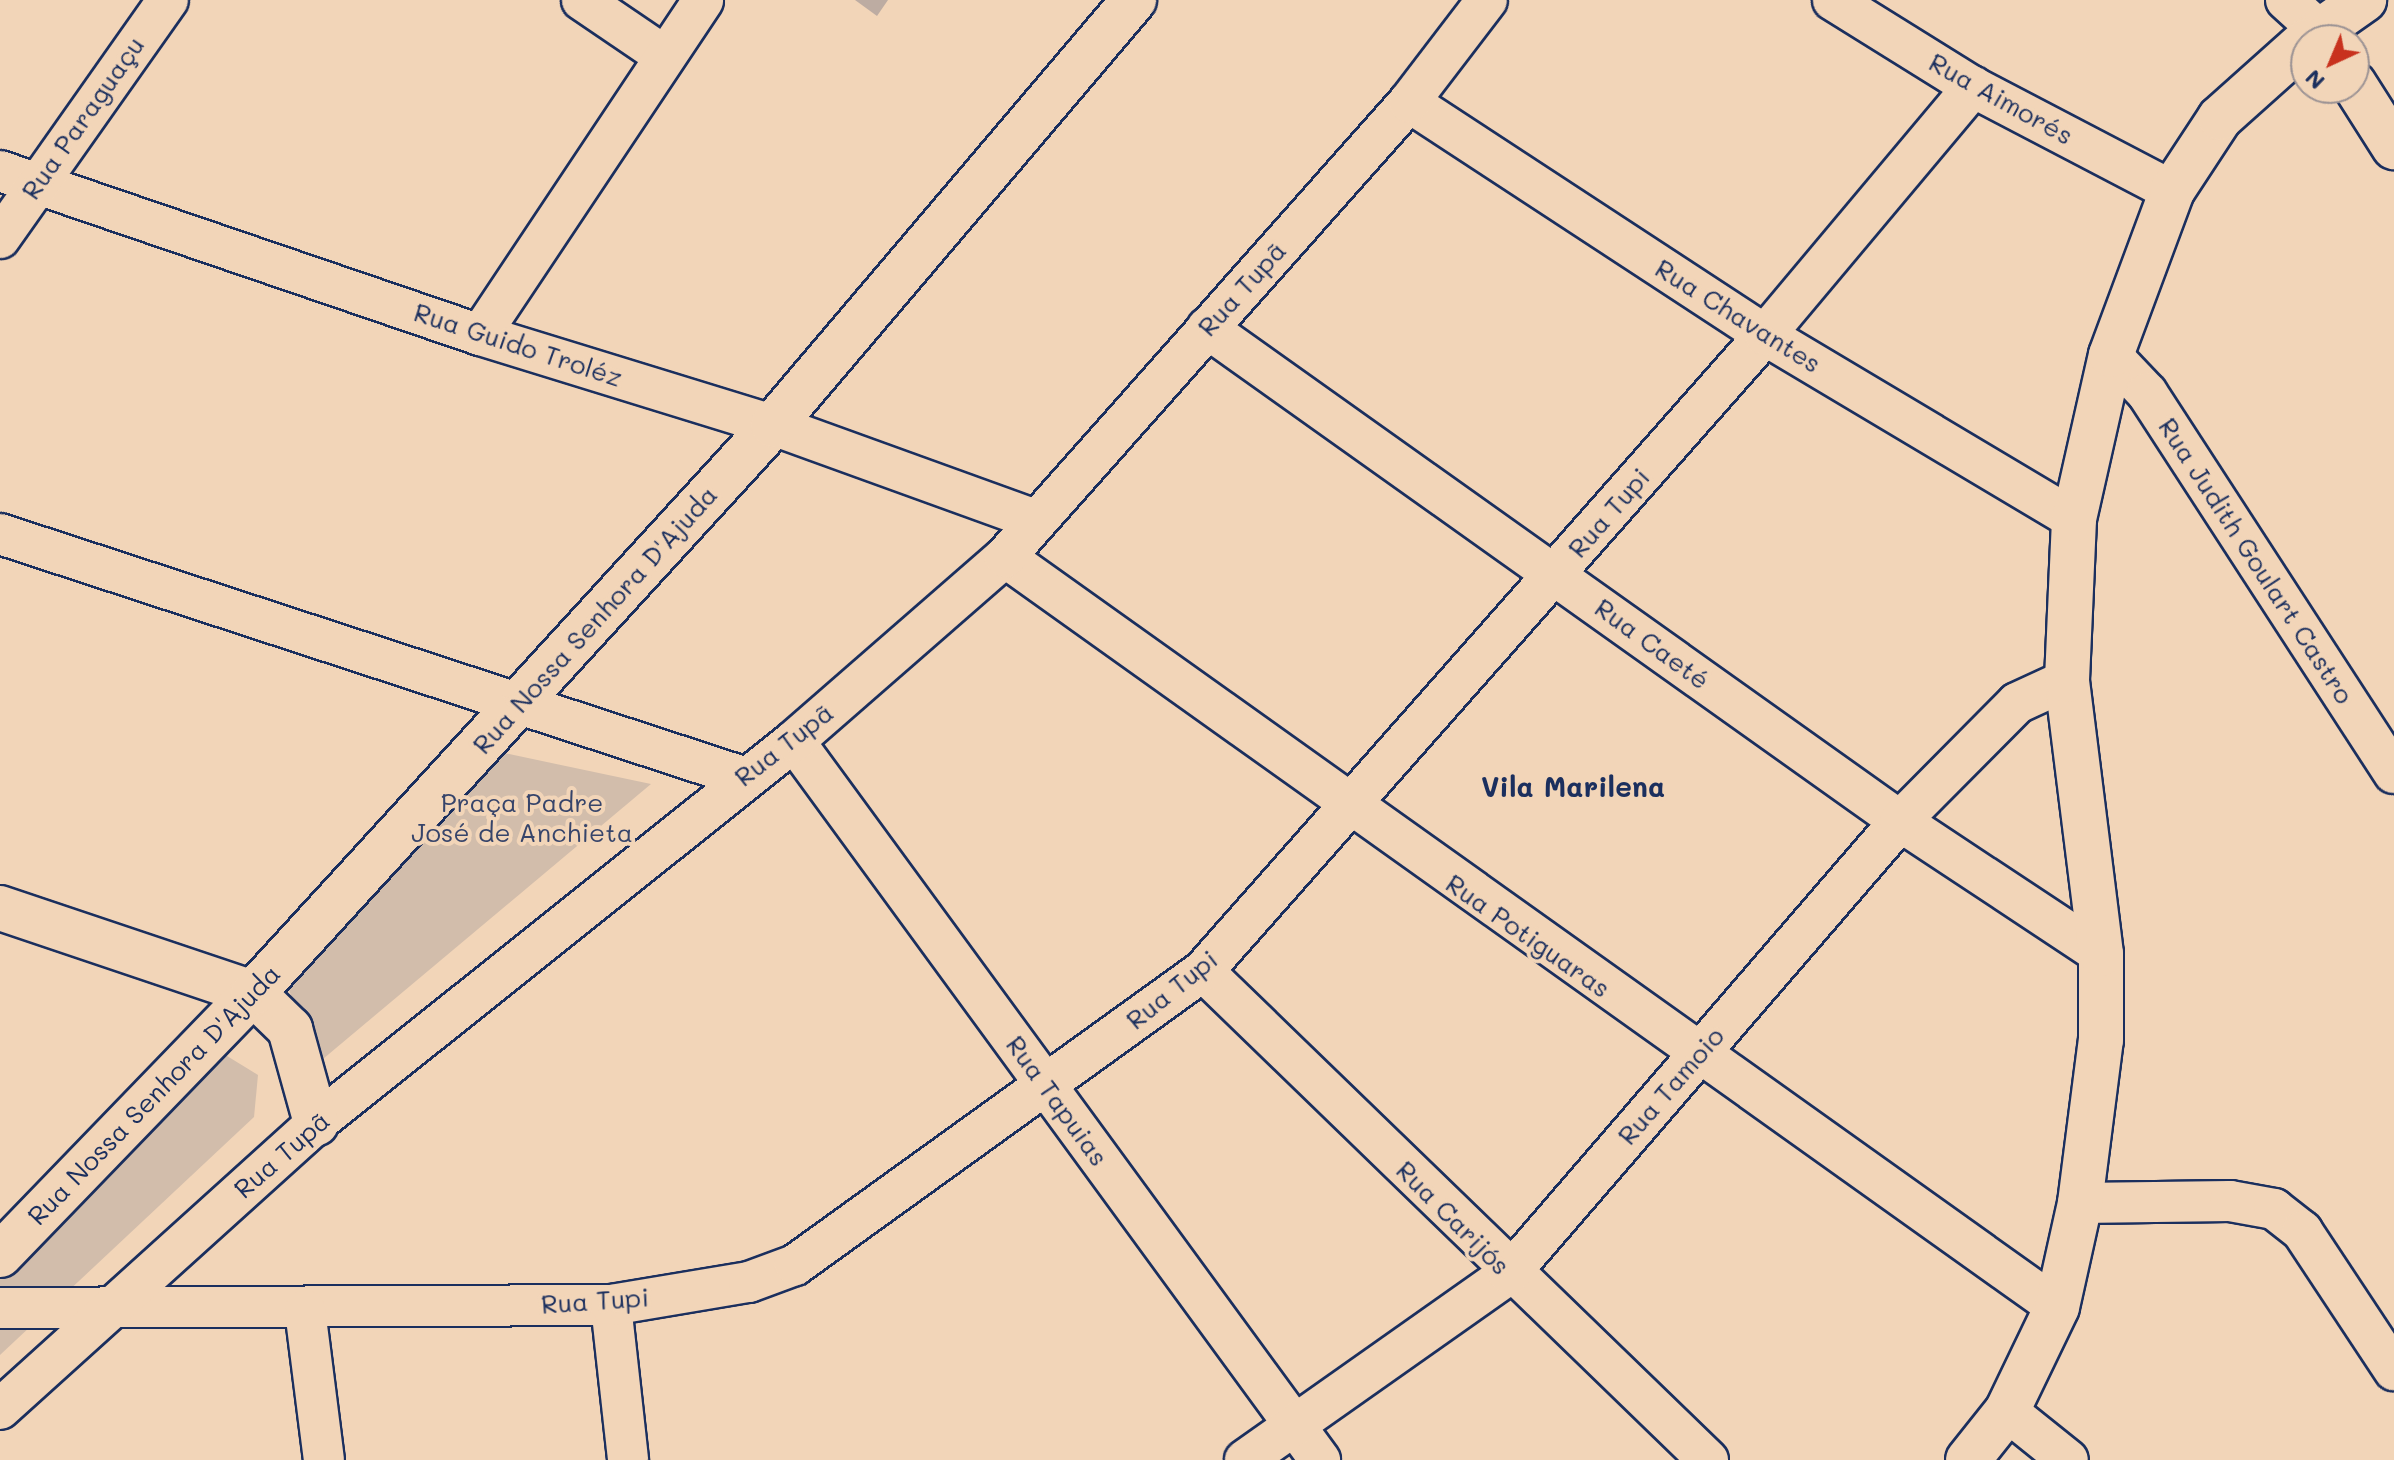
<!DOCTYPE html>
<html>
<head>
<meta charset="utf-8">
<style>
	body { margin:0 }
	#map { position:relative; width:2394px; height:1460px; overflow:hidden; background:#f2d5b8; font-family:Mali,sans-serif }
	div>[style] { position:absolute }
	.green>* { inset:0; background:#d2bdab }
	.building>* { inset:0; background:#bdaca2 }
	.roads { filter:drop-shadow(2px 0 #1b2f5e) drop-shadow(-2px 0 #1b2f5e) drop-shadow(0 2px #1b2f5e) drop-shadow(0 -2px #1b2f5e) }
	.minor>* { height:40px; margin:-20px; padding:0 20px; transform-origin:20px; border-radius:20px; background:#f2d5b8 }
	.tertiary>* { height:44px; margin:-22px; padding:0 22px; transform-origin:22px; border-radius:22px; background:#f2d5b8 }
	span { translate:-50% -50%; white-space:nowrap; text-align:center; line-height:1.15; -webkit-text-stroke:8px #f2d5b8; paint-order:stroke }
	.street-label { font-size:26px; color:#1b2f5e }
	.park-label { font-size:26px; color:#36446a }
	.neighbourhood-label { font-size:28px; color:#1b2f5e; font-weight:700 }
	.north { position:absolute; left:2290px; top:24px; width:80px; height:80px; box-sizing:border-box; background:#f2d5b8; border:2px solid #9c9394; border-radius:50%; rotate:224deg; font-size:22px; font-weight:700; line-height:32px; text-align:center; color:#1b2f5e }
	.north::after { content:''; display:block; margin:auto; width:28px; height:36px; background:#c8321e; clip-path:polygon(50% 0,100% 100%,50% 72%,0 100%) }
</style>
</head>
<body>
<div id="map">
	<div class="green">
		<i style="clip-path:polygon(504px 753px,651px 784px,317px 1064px,286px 982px)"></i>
		<i style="clip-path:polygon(214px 1048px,258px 1075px,254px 1117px,0 1355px,0 1276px)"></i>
	</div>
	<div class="building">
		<i style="clip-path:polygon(855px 0,888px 0,877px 16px)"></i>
	</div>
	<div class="roads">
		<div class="minor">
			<i style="left:582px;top:0;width:98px;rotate:34.2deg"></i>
			<i style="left:1833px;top:0;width:165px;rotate:31.9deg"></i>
			<i style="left:1973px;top:87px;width:225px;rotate:27.6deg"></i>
			<i style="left:2286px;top:0;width:45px;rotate:42.3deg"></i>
			<i style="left:1409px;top:102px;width:425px;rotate:33.2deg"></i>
			<i style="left:1765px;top:335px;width:360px;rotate:30.8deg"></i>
			<i style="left:0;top:171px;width:507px;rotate:18.86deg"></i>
			<i style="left:480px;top:335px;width:307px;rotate:17.1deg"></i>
			<i style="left:773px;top:425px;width:279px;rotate:19.9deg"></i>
			<i style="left:0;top:238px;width:291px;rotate:-54.8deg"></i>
			<i style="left:1207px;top:328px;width:850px;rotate:35.43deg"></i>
			<i style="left:1900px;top:821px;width:241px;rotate:33.5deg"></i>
			<i style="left:480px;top:335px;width:402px;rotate:-56.3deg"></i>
			<i style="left:2111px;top:355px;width:52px;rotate:46.5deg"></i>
			<i style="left:2147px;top:393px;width:453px;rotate:57deg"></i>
			<i style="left:0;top:534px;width:782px;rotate:18.11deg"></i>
			<i style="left:1005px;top:557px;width:1292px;rotate:35.49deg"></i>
			<i style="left:794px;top:741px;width:891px;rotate:53.81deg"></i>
			<i style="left:1203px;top:971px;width:703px;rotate:44.08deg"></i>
			<i style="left:2080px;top:1203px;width:150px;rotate:-0.8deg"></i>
			<i style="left:2230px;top:1201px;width:45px;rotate:10.3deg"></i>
			<i style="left:2274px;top:1209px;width:36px;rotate:38deg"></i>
			<i style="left:2302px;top:1231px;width:167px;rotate:56.5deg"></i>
			<i style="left:611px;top:1305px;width:156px;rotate:83.7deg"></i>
			<i style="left:0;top:1308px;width:611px;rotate:-0.28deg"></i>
			<i style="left:611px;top:1305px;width:140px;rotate:-9.5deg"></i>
			<i style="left:749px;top:1282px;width:49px;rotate:-20.3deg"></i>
			<i style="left:795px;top:1265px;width:503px;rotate:-35.78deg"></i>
			<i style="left:1203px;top:971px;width:849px;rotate:-48.53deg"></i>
			<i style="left:1765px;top:335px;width:324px;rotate:-50deg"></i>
			<i style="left:305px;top:1310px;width:151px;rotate:82.8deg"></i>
			<i style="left:0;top:1409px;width:426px;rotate:-42.1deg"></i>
			<i style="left:316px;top:1123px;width:612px;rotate:-38.63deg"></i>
			<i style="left:794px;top:741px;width:280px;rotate:-41.1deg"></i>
			<i style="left:1005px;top:557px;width:608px;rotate:-48.4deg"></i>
			<i style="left:1409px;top:102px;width:128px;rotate:-52.6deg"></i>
			<i style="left:2007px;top:1411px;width:78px;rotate:38.8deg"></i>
			<i style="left:1245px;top:1460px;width:323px;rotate:-35.2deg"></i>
			<i style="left:1509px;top:1274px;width:598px;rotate:-49.2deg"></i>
			<i style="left:1900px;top:821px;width:166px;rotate:-45.2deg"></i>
			<i style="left:2017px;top:703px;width:55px;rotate:-24.7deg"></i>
		</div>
		<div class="tertiary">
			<i style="left:2307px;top:40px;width:70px;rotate:-35.1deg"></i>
			<i style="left:2354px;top:84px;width:75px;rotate:57.6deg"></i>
			<i style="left:0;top:908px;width:267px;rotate:18.6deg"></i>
			<i style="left:253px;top:993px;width:52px;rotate:44.2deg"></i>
			<i style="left:290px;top:1029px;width:98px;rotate:74.5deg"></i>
			<i style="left:0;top:1255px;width:364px;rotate:-46deg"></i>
			<i style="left:253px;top:993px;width:770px;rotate:-47.53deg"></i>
			<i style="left:773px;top:425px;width:558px;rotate:-49.66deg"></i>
			<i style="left:1968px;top:1460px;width:63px;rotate:-51.5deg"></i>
			<i style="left:2007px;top:1411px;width:115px;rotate:-64.3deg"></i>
			<i style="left:2057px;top:1307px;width:107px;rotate:-77.5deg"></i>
			<i style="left:2080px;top:1203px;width:164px;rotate:-82.7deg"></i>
			<i style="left:2101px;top:1040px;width:86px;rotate:-90deg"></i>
			<i style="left:2101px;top:954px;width:276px;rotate:-97.1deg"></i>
			<i style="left:2067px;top:680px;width:161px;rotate:-87.5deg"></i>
			<i style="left:2074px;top:519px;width:168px;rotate:-77.3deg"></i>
			<i style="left:2111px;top:355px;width:175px;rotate:-69.6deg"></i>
			<i style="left:2172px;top:191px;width:87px;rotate:-56.7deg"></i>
			<i style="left:2220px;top:118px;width:115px;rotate:-41.8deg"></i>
		</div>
	</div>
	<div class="street-label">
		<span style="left:2001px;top:99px;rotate:29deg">Rua Aimorés</span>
		<span style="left:83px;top:118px;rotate:-55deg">Rua Paraguaçu</span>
		<span style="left:1242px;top:289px;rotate:-48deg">Rua Tupã</span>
		<span style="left:1738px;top:316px;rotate:32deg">Rua Chavantes</span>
		<span style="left:518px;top:345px;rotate:18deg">Rua Guido Troléz</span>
		<span style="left:1609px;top:513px;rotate:-49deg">Rua Tupi</span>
		<span style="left:2256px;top:561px;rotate:57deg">Rua Judith Goulart Castro</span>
		<span style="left:595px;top:620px;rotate:-48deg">Rua Nossa Senhora D'Ajuda</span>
		<span style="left:1652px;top:644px;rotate:36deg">Rua Caeté</span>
		<span style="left:784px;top:745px;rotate:-38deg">Rua Tupã</span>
		<span style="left:1528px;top:936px;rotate:35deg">Rua Potiguaras</span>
		<span style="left:1172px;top:990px;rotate:-39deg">Rua Tupi</span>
		<span style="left:1671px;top:1086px;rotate:-49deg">Rua Tamoio</span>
		<span style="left:154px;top:1095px;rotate:-46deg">Rua Nossa Senhora D'Ajuda</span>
		<span style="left:1057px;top:1101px;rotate:54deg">Rua Tapuias</span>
		<span style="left:282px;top:1155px;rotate:-41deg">Rua Tupã</span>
		<span style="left:1453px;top:1218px;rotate:45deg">Rua Carijós</span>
		<span style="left:595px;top:1301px;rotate:-4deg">Rua Tupi</span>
	</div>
	<div class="park-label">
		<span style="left:522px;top:818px">Praça Padre<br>José de Anchieta</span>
	</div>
	<div class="neighbourhood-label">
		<span style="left:1573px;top:786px">Vila Marilena</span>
	</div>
	<div class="north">N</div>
</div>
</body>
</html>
